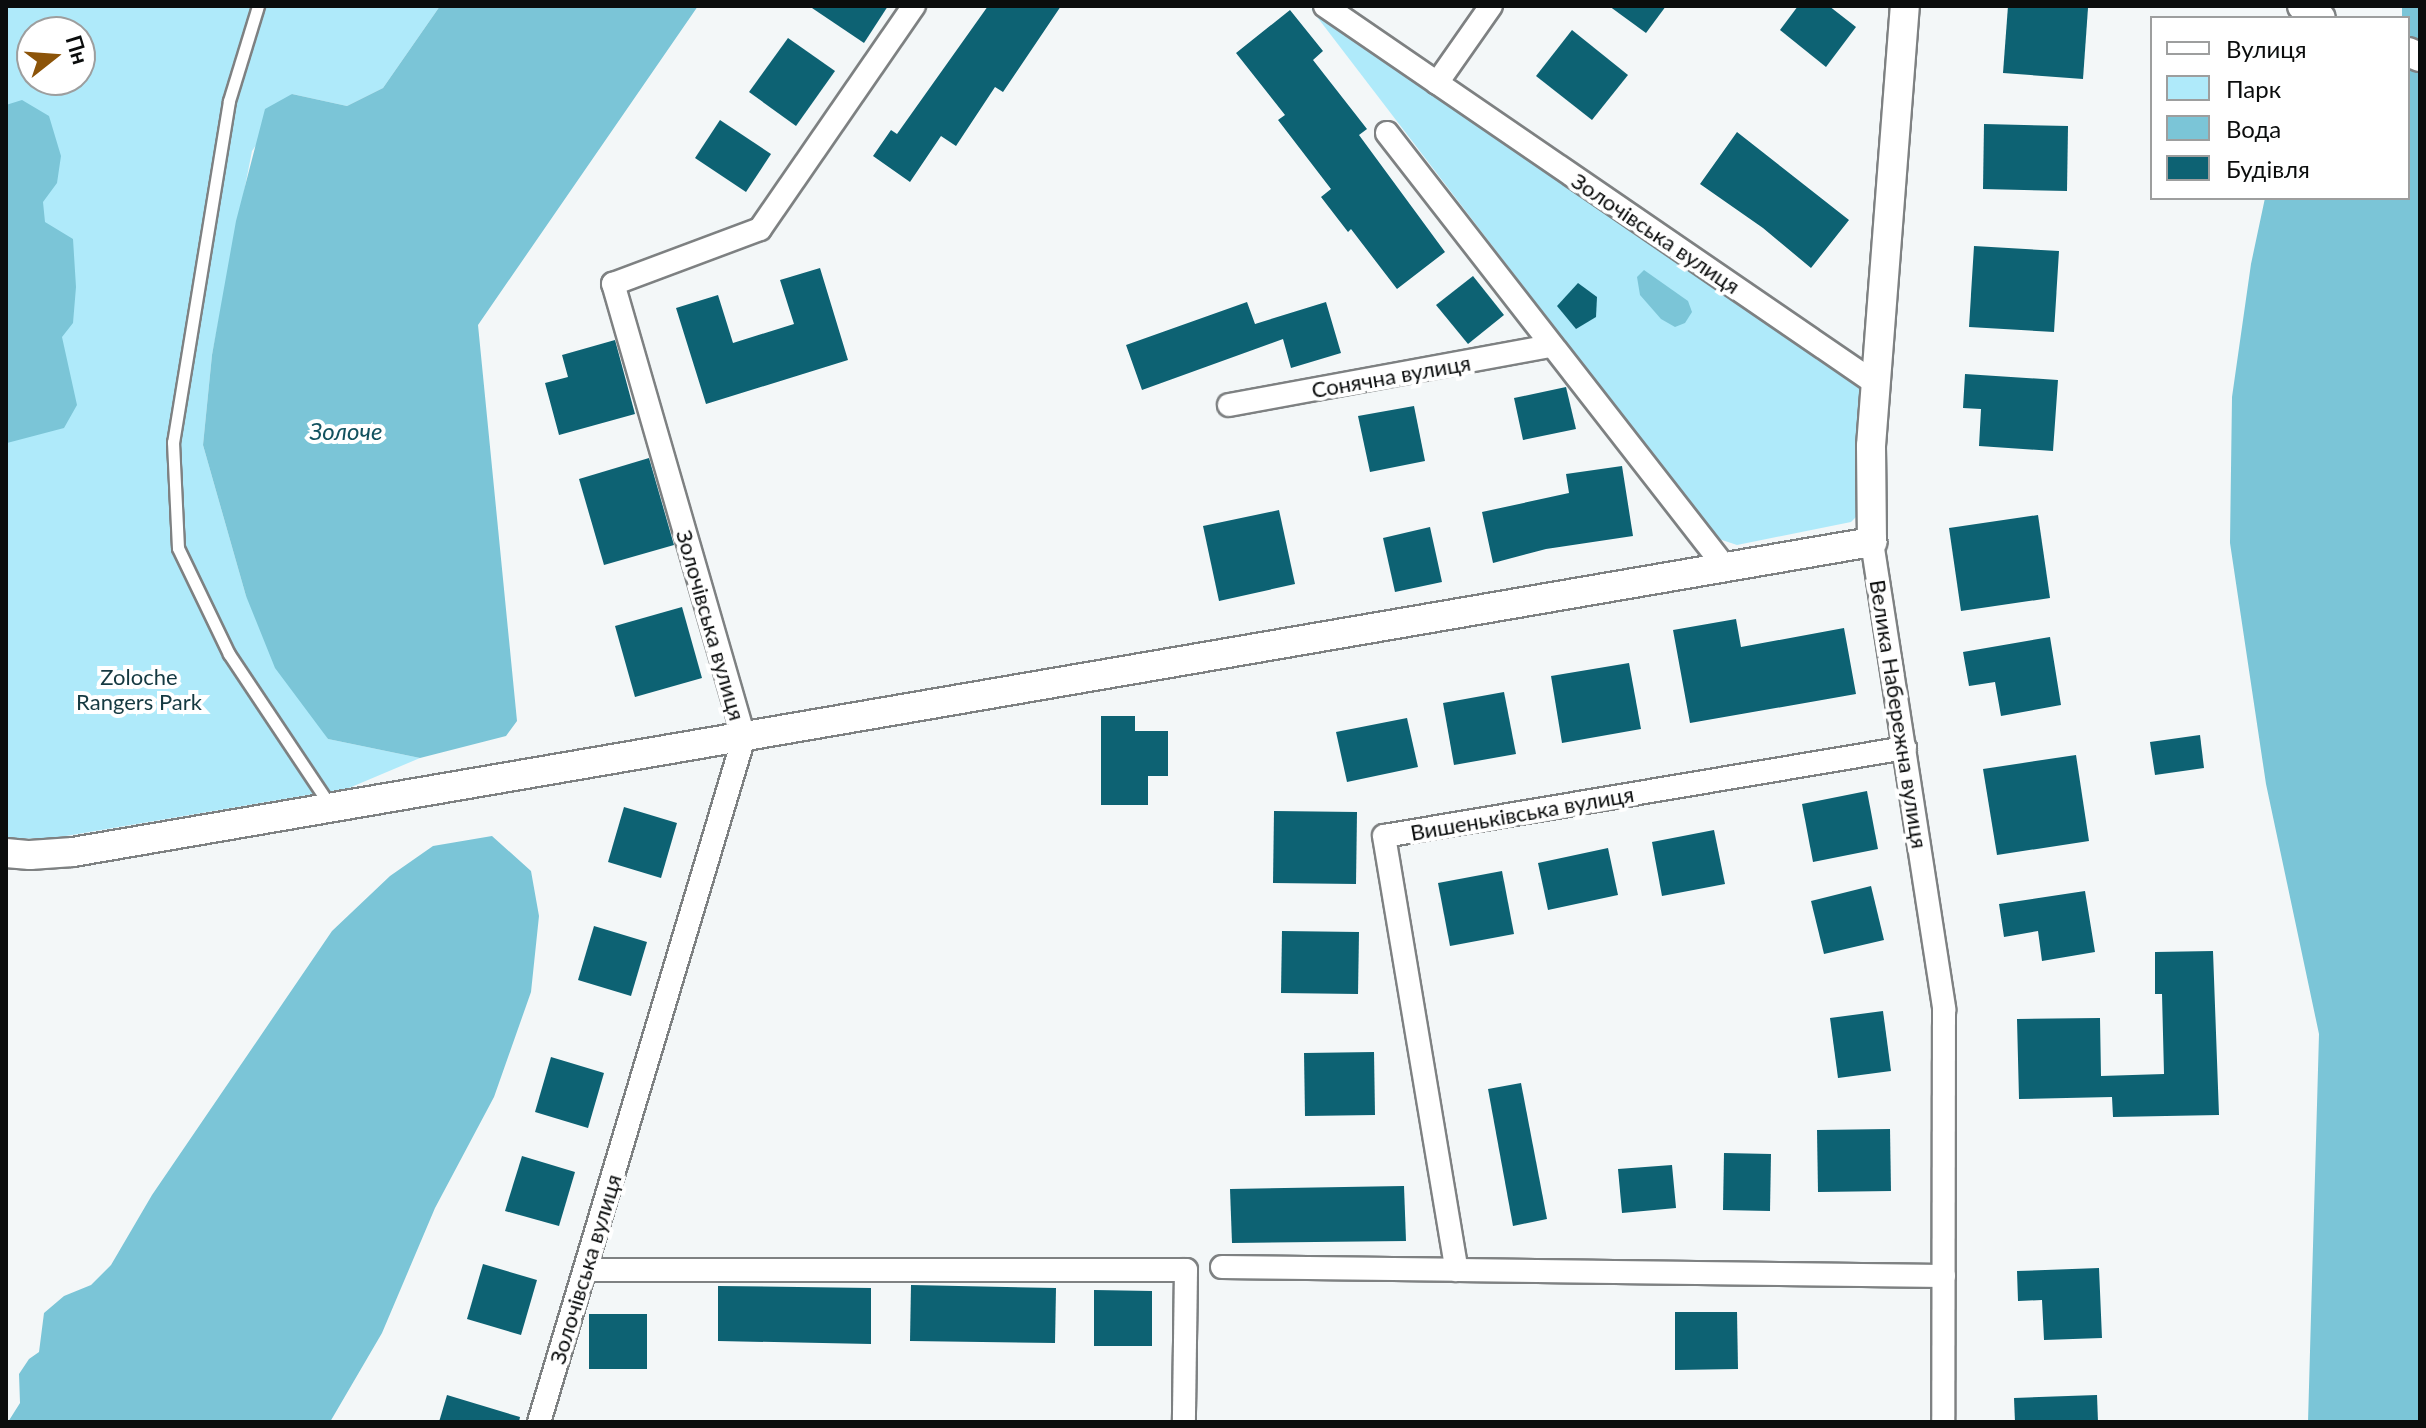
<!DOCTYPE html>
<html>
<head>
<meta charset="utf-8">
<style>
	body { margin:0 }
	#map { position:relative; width:2426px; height:1428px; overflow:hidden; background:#f3f7f8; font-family:Lato,sans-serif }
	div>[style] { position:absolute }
	.green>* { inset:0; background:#afeafa }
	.water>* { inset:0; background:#7bc5d7 }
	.building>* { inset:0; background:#0d6273 }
	.roads { filter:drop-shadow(2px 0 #7e8182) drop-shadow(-2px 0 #7e8182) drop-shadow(0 2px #7e8182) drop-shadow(0 -2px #7e8182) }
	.service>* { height:11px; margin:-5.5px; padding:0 5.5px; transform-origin:5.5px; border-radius:5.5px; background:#fff }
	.minor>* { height:22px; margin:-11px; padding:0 11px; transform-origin:11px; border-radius:11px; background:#fff }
	.tertiary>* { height:28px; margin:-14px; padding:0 14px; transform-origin:14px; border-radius:14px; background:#fff }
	span { translate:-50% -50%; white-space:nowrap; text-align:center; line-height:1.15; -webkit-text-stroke:8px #fff; paint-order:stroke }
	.street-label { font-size:22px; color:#0b0d0d }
	.park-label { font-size:22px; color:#153941 }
	.water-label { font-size:24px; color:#12525f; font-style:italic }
	.frame { position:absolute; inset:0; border:8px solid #0b0d0d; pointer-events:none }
	.legend { position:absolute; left:2150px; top:16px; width:260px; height:184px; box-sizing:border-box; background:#fff; border:2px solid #9d9e9e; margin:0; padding:10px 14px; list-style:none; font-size:24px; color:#0b0d0d }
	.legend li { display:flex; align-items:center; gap:16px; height:40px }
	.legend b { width:40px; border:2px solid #9d9e9e }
	.north { position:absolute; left:16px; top:16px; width:80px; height:80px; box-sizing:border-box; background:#fff; border:2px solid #9d9e9e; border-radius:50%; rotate:73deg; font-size:22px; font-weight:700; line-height:32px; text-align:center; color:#0b0d0d }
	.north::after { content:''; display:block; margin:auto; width:28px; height:36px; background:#8c5409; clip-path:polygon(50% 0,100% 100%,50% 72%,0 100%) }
</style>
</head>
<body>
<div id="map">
	<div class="green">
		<i style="clip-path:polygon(evenodd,6px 6px,440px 6px,383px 88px,347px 106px,292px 94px,252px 151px,212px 355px,203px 445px,246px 596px,328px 739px,420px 758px,349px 788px,54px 838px,6px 839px,6px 6px,32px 32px,80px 32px,80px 80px,32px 80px,32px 32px)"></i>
		<i style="clip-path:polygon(1311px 9px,1456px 94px,1867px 387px,1866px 507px,1851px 522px,1737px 545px,1716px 538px)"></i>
	</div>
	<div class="water">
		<i style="clip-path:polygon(440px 6px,698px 6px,478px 325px,517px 721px,506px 736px,420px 758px,328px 739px,275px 668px,246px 596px,203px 445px,212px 355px,236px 221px,265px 109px,292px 94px,347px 106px,383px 88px)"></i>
		<i style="clip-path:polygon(2402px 6px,2420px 6px,2420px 1422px,2308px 1422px,2319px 1034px,2266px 784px,2230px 543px,2232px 397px,2251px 264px,2265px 198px,2408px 198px,2408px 18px,2402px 18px)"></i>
		<i style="clip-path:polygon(22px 100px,49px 116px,61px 156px,57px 183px,43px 202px,45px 222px,73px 239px,76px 287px,73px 323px,62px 337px,77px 405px,64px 428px,7px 443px,6px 105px)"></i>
		<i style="clip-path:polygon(1644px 270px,1688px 301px,1692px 312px,1685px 323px,1675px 327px,1661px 319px,1640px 295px,1637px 277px)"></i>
		<i style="clip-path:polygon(492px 836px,531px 871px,539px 916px,531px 992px,494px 1097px,435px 1208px,382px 1333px,330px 1422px,8px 1422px,20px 1403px,19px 1374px,29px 1359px,39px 1352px,44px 1313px,64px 1296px,91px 1285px,111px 1265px,152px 1195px,332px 931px,390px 876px,433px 846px)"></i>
	</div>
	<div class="building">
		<i style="clip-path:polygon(809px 6px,888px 6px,864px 43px)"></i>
		<i style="clip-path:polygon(988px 6px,1061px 6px,1003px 92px,995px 87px,956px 146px,941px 136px,910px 182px,873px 156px,891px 130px,897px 134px)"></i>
		<i style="clip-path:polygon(1609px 6px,1666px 6px,1646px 33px)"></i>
		<i style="clip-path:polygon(1798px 6px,1829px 6px,1856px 27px,1826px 67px,1780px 30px)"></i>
		<i style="clip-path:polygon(2008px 6px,2088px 8px,2083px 79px,2003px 73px)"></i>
		<i style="clip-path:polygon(1290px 10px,1323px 51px,1313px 60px,1367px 129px,1359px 135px,1445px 252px,1397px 289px,1351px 229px,1348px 232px,1321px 197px,1331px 189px,1278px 120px,1285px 115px,1236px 53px)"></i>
		<i style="clip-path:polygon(1572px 30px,1628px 75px,1592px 120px,1536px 76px)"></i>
		<i style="clip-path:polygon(788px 38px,835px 71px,796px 126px,749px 92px)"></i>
		<i style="clip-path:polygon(720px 120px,771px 154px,746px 192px,695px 158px)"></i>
		<i style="clip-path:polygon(1984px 124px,2068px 126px,2067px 191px,1983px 189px)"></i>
		<i style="clip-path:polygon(1737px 132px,1849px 220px,1811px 268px,1763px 228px,1700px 184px)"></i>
		<i style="clip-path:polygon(1974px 246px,2059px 251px,2054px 332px,1969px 327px)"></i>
		<i style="clip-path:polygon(820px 268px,848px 360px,706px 404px,676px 308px,718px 295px,733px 343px,794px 324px,780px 280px)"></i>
		<i style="clip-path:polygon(1473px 276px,1504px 315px,1468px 344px,1436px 305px)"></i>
		<i style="clip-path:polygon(1578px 283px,1597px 297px,1596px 317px,1576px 329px,1557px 306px)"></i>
		<i style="clip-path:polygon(1247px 302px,1255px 324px,1326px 302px,1341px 353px,1291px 368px,1283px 339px,1142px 390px,1126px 345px)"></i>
		<i style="clip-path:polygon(615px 340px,635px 414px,559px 435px,545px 383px,568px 377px,562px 355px)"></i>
		<i style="clip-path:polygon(1965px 374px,2058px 380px,2053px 451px,1979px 446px,1981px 409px,1963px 408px)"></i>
		<i style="clip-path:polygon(1566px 387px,1576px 429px,1523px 440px,1514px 398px)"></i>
		<i style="clip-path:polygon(1414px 406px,1425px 461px,1370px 472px,1358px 416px)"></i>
		<i style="clip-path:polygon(649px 458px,674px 545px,604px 565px,579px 479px)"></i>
		<i style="clip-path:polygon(1622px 466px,1633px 536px,1546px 549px,1493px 563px,1482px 512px,1569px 493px,1566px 474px)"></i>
		<i style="clip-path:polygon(1279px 510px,1295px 584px,1219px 601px,1203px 526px)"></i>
		<i style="clip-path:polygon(2038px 515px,2050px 598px,1961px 611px,1949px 528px)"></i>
		<i style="clip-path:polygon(1430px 527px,1442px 582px,1395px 592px,1383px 538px)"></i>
		<i style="clip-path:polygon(682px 607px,702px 678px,635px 697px,615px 626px)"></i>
		<i style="clip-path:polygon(1736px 619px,1741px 647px,1844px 628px,1856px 694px,1690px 723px,1673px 630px)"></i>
		<i style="clip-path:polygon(2050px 637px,2061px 705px,2001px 716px,1995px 682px,1969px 686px,1963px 652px)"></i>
		<i style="clip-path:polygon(1629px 663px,1641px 729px,1562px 743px,1551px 676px)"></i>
		<i style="clip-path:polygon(1504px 692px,1516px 754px,1454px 765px,1443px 703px)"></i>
		<i style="clip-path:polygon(1101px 716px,1135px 716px,1135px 731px,1168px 731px,1168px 776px,1148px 776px,1148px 805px,1101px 805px)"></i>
		<i style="clip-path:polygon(1407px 718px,1418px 767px,1347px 782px,1336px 732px)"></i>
		<i style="clip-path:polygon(2200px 735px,2204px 768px,2155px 775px,2150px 742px)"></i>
		<i style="clip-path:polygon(2076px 755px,2089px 841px,1997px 855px,1983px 769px)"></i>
		<i style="clip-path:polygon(1867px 791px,1878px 849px,1813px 862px,1802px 804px)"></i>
		<i style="clip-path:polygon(624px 807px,677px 823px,661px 878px,608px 862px)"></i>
		<i style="clip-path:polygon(1274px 811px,1357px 812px,1356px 884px,1273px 883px)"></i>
		<i style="clip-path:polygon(1714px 830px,1725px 884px,1662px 896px,1652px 842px)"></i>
		<i style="clip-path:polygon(1608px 848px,1618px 895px,1548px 910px,1538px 863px)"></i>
		<i style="clip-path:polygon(1502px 871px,1514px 934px,1450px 946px,1438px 883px)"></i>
		<i style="clip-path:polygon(1871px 886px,1884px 940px,1824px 954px,1811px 901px)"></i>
		<i style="clip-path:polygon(2085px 891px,2095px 952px,2042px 961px,2038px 931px,2004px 937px,1999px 904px)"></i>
		<i style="clip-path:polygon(594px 926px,647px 942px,631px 996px,578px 980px)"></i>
		<i style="clip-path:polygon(1282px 931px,1359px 932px,1358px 994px,1281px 993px)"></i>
		<i style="clip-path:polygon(2213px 951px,2219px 1115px,2113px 1117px,2112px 1097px,2019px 1099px,2017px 1019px,2100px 1018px,2101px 1076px,2164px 1074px,2162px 994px,2155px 994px,2155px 952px)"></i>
		<i style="clip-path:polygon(1883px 1011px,1891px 1071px,1838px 1078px,1830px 1018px)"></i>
		<i style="clip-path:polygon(1374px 1052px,1375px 1115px,1305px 1116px,1304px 1053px)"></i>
		<i style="clip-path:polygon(551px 1057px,604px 1073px,588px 1128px,535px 1112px)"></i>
		<i style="clip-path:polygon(1521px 1083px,1547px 1219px,1513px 1226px,1488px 1089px)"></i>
		<i style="clip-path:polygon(1890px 1129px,1891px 1191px,1818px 1192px,1817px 1130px)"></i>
		<i style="clip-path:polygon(1724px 1153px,1771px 1154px,1770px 1211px,1723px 1210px)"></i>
		<i style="clip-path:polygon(522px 1156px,575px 1172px,559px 1226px,505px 1211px)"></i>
		<i style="clip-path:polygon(1672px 1165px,1676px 1208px,1622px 1213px,1618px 1169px)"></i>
		<i style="clip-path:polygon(1404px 1186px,1406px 1241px,1232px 1243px,1230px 1189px)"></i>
		<i style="clip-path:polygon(483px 1264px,537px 1280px,521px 1335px,467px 1319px)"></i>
		<i style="clip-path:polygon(2099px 1268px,2102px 1338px,2044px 1340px,2042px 1300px,2018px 1301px,2017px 1271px)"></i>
		<i style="clip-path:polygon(911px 1285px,1056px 1288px,1055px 1343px,910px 1341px)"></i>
		<i style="clip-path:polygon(718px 1286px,871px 1288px,871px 1344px,718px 1341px)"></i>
		<i style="clip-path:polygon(1094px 1290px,1152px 1291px,1152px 1346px,1094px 1346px)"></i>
		<i style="clip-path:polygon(1675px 1312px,1737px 1312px,1738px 1369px,1675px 1370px)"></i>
		<i style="clip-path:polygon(589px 1314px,647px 1314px,647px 1369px,589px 1369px)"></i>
		<i style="clip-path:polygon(447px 1395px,520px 1417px,519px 1422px,439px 1422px)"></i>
		<i style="clip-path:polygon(2097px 1395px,2098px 1422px,2015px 1422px,2014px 1398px)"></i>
	</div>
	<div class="roads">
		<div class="service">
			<i style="left:258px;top:6px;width:99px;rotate:107deg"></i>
			<i style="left:229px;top:101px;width:346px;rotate:99.3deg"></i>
			<i style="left:173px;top:442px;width:106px;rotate:87.3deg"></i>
			<i style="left:178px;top:548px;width:118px;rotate:64.3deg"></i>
			<i style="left:229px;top:654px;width:184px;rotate:56.3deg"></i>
		</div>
		<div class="minor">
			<i style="left:1325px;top:6px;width:667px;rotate:34.43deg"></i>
			<i style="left:1437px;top:83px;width:94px;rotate:-55deg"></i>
			<i style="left:1387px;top:133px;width:550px;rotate:52.09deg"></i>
			<i style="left:1229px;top:405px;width:328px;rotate:-10.4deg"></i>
			<i style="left:1872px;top:542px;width:473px;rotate:81.2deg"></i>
			<i style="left:1944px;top:1009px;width:413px;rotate:90.1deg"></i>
			<i style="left:1905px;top:748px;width:528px;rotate:170.41deg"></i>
			<i style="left:1384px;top:836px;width:440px;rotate:80.5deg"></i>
			<i style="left:1457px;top:1270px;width:487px;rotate:0.7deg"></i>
			<i style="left:1222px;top:1267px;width:235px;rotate:0.7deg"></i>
			<i style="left:585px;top:1270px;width:601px"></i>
			<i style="left:1186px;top:1270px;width:152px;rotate:90.8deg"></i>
			<i style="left:539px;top:1422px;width:715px;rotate:-73.34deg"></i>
			<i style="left:744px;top:737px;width:472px;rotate:-106.1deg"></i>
			<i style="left:613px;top:284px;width:157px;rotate:-20.5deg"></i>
			<i style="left:760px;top:229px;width:271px;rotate:-55.4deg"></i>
		</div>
		<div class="tertiary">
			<i style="left:2302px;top:6px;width:22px;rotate:32deg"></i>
			<i style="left:2408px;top:52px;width:13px;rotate:23deg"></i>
			<i style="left:6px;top:853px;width:24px;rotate:5deg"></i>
			<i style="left:30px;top:855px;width:43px;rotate:-4deg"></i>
			<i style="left:73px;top:852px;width:1826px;rotate:-9.78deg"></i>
			<i style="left:1872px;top:542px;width:96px;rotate:-90.6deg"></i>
			<i style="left:1871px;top:446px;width:441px;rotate:-85.6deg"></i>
		</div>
	</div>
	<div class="street-label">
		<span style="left:1656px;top:233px;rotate:34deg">Золочівська вулиця</span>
		<span style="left:1391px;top:376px;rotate:-10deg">Сонячна вулиця</span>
		<span style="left:711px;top:625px;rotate:74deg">Золочівська вулиця</span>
		<span style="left:1899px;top:714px;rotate:81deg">Велика Набережна вулиця</span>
		<span style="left:1522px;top:813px;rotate:-10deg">Вишеньківська вулиця</span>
		<span style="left:585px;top:1269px;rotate:-73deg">Золочівська вулиця</span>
	</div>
	<div class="park-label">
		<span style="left:139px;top:689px">Zoloche<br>Rangers Park</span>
	</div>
	<div class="water-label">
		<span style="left:346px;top:431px">Золоче</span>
	</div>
	<div class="frame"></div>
	<ul class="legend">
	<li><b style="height:10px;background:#fff"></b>Вулиця</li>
	<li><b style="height:22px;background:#afeafa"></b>Парк</li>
	<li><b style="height:22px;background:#7bc5d7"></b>Вода</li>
	<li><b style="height:22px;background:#0d6273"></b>Будівля</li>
	</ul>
	<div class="north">Пн</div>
</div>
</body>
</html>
